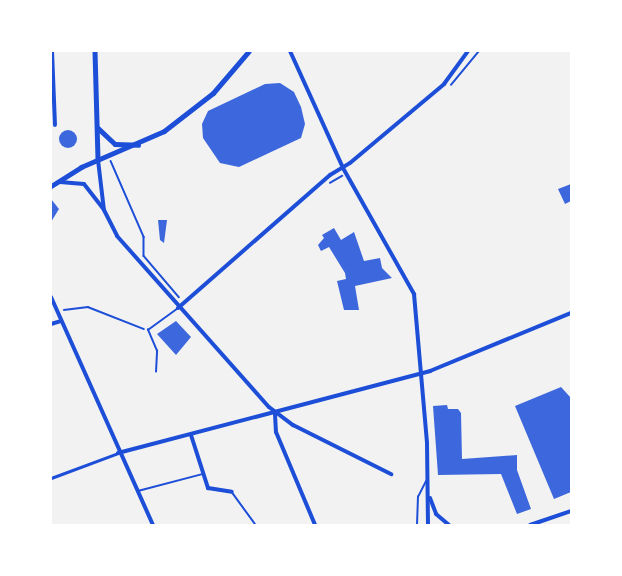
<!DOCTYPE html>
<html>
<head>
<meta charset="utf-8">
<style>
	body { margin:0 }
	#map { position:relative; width:622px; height:576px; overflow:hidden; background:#f2f2f2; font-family:Ubuntu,sans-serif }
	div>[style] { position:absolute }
	.building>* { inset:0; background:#3d67dc }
	.round { border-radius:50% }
	.path>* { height:1.5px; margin:-0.75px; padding:0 0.75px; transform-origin:0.75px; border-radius:0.75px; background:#1d4ed8 }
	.service>* { height:1.5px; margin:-0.75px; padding:0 0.75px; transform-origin:0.75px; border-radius:0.75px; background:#1d4ed8 }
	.pedestrian>* { height:3px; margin:-1.5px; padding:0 1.5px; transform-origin:1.5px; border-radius:1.5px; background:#1d4ed8 }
	.minor>* { height:4px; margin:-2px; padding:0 2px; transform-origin:2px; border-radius:2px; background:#1d4ed8 }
	.tertiary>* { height:4.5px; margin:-2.25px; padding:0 2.25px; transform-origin:2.25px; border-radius:2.25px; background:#1d4ed8 }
	.secondary>* { height:5px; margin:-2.5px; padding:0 2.5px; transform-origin:2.5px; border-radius:2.5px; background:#1d4ed8 }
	span { translate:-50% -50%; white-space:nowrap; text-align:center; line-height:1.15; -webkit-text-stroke:6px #fff; paint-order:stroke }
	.frame { position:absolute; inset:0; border:52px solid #fff; pointer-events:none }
</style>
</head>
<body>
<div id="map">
	<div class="building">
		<i style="clip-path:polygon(280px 83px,294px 92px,301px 107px,305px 124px,301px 138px,239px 167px,220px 163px,203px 138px,202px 124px,208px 111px,265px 84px)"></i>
		<i class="round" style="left:59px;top:130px;width:18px;height:18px"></i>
		<i style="clip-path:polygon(571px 184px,571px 201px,565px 204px,558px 189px)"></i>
		<i style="clip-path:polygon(51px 199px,59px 209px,51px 222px)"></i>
		<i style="clip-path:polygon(158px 220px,167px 220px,164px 243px,160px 240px)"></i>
		<i style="clip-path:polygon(334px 228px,341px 240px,354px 232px,364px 261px,380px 258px,382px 268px,392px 278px,355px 286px,359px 310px,344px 310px,337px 281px,346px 279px,345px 273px,329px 247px,321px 251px,318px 245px,324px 238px,322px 235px)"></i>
		<i style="clip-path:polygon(176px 321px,191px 337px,176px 355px,157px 334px)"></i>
		<i style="clip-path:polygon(561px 387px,571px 398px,571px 492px,554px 499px,515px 406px)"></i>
		<i style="clip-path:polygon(447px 405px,448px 409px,458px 409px,461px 413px,462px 459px,517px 455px,517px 470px,531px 509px,517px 514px,501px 474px,438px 475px,433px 406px)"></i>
	</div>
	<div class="path">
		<i style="left:451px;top:85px;width:44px;rotate:-50.5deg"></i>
		<i style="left:111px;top:161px;width:83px;rotate:66.5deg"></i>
		<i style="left:144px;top:237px;width:19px;rotate:90deg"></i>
		<i style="left:144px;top:256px;width:54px;rotate:49.5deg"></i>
		<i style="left:330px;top:183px;width:14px;rotate:-30deg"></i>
		<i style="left:64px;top:310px;width:24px;rotate:-7deg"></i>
		<i style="left:88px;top:307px;width:60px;rotate:21.4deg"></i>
	</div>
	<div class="service">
		<i style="left:156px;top:372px;width:21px;rotate:-87deg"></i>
		<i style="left:157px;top:351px;width:23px;rotate:-113deg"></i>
		<i style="left:148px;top:330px;width:36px;rotate:-36deg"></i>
		<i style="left:138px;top:491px;width:67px;rotate:-14.7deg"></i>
		<i style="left:232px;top:492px;width:41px;rotate:54deg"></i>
		<i style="left:417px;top:525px;width:28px;rotate:-88deg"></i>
		<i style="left:418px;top:497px;width:18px;rotate:-63deg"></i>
	</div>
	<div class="pedestrian">
		<i style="left:51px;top:478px;width:72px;rotate:-20.5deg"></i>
	</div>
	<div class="minor">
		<i style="left:52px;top:51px;width:74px;rotate:87.7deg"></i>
		<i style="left:290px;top:51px;width:128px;rotate:65.6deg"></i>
		<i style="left:343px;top:168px;width:145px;rotate:60.6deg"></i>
		<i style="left:414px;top:294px;width:150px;rotate:85deg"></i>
		<i style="left:427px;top:443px;width:82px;rotate:89.3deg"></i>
		<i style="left:98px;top:160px;width:50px;rotate:83.2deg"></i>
		<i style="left:104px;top:210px;width:29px;rotate:63deg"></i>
		<i style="left:117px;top:236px;width:229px;rotate:48.4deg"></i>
		<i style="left:269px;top:407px;width:30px;rotate:37deg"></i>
		<i style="left:293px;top:425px;width:110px;rotate:26.6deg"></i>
		<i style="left:60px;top:182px;width:24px;rotate:5deg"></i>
		<i style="left:84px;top:184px;width:31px;rotate:52deg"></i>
		<i style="left:51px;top:297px;width:250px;rotate:65.9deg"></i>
		<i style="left:178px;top:308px;width:202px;rotate:-41.2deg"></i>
		<i style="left:330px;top:175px;width:23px;rotate:-31deg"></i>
		<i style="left:350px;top:163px;width:123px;rotate:-40deg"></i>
		<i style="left:444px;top:84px;width:41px;rotate:-54deg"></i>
		<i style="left:51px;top:324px;width:10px;rotate:-17deg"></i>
		<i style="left:275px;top:414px;width:18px;rotate:87deg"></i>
		<i style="left:276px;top:432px;width:101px;rotate:67.2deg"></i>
		<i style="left:191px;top:435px;width:56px;rotate:72.2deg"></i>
		<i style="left:208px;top:488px;width:24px;rotate:9deg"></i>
		<i style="left:118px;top:453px;width:323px;rotate:-14.7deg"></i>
		<i style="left:430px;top:371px;width:152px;rotate:-22.4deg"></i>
		<i style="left:430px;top:498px;width:17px;rotate:69deg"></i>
		<i style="left:436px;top:514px;width:17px;rotate:40deg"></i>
		<i style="left:530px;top:525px;width:43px;rotate:-18.9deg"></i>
	</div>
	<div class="tertiary">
		<i style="left:95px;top:51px;width:109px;rotate:88.4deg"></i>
		<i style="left:98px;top:128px;width:23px;rotate:43deg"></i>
		<i style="left:115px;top:144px;width:23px;rotate:2deg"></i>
	</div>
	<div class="secondary">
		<i style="left:51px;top:186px;width:36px;rotate:-32deg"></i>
		<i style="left:81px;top:167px;width:90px;rotate:-23.4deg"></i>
		<i style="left:164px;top:131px;width:62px;rotate:-37.8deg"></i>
		<i style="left:213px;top:93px;width:55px;rotate:-49.4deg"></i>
	</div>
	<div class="frame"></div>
</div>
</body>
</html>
